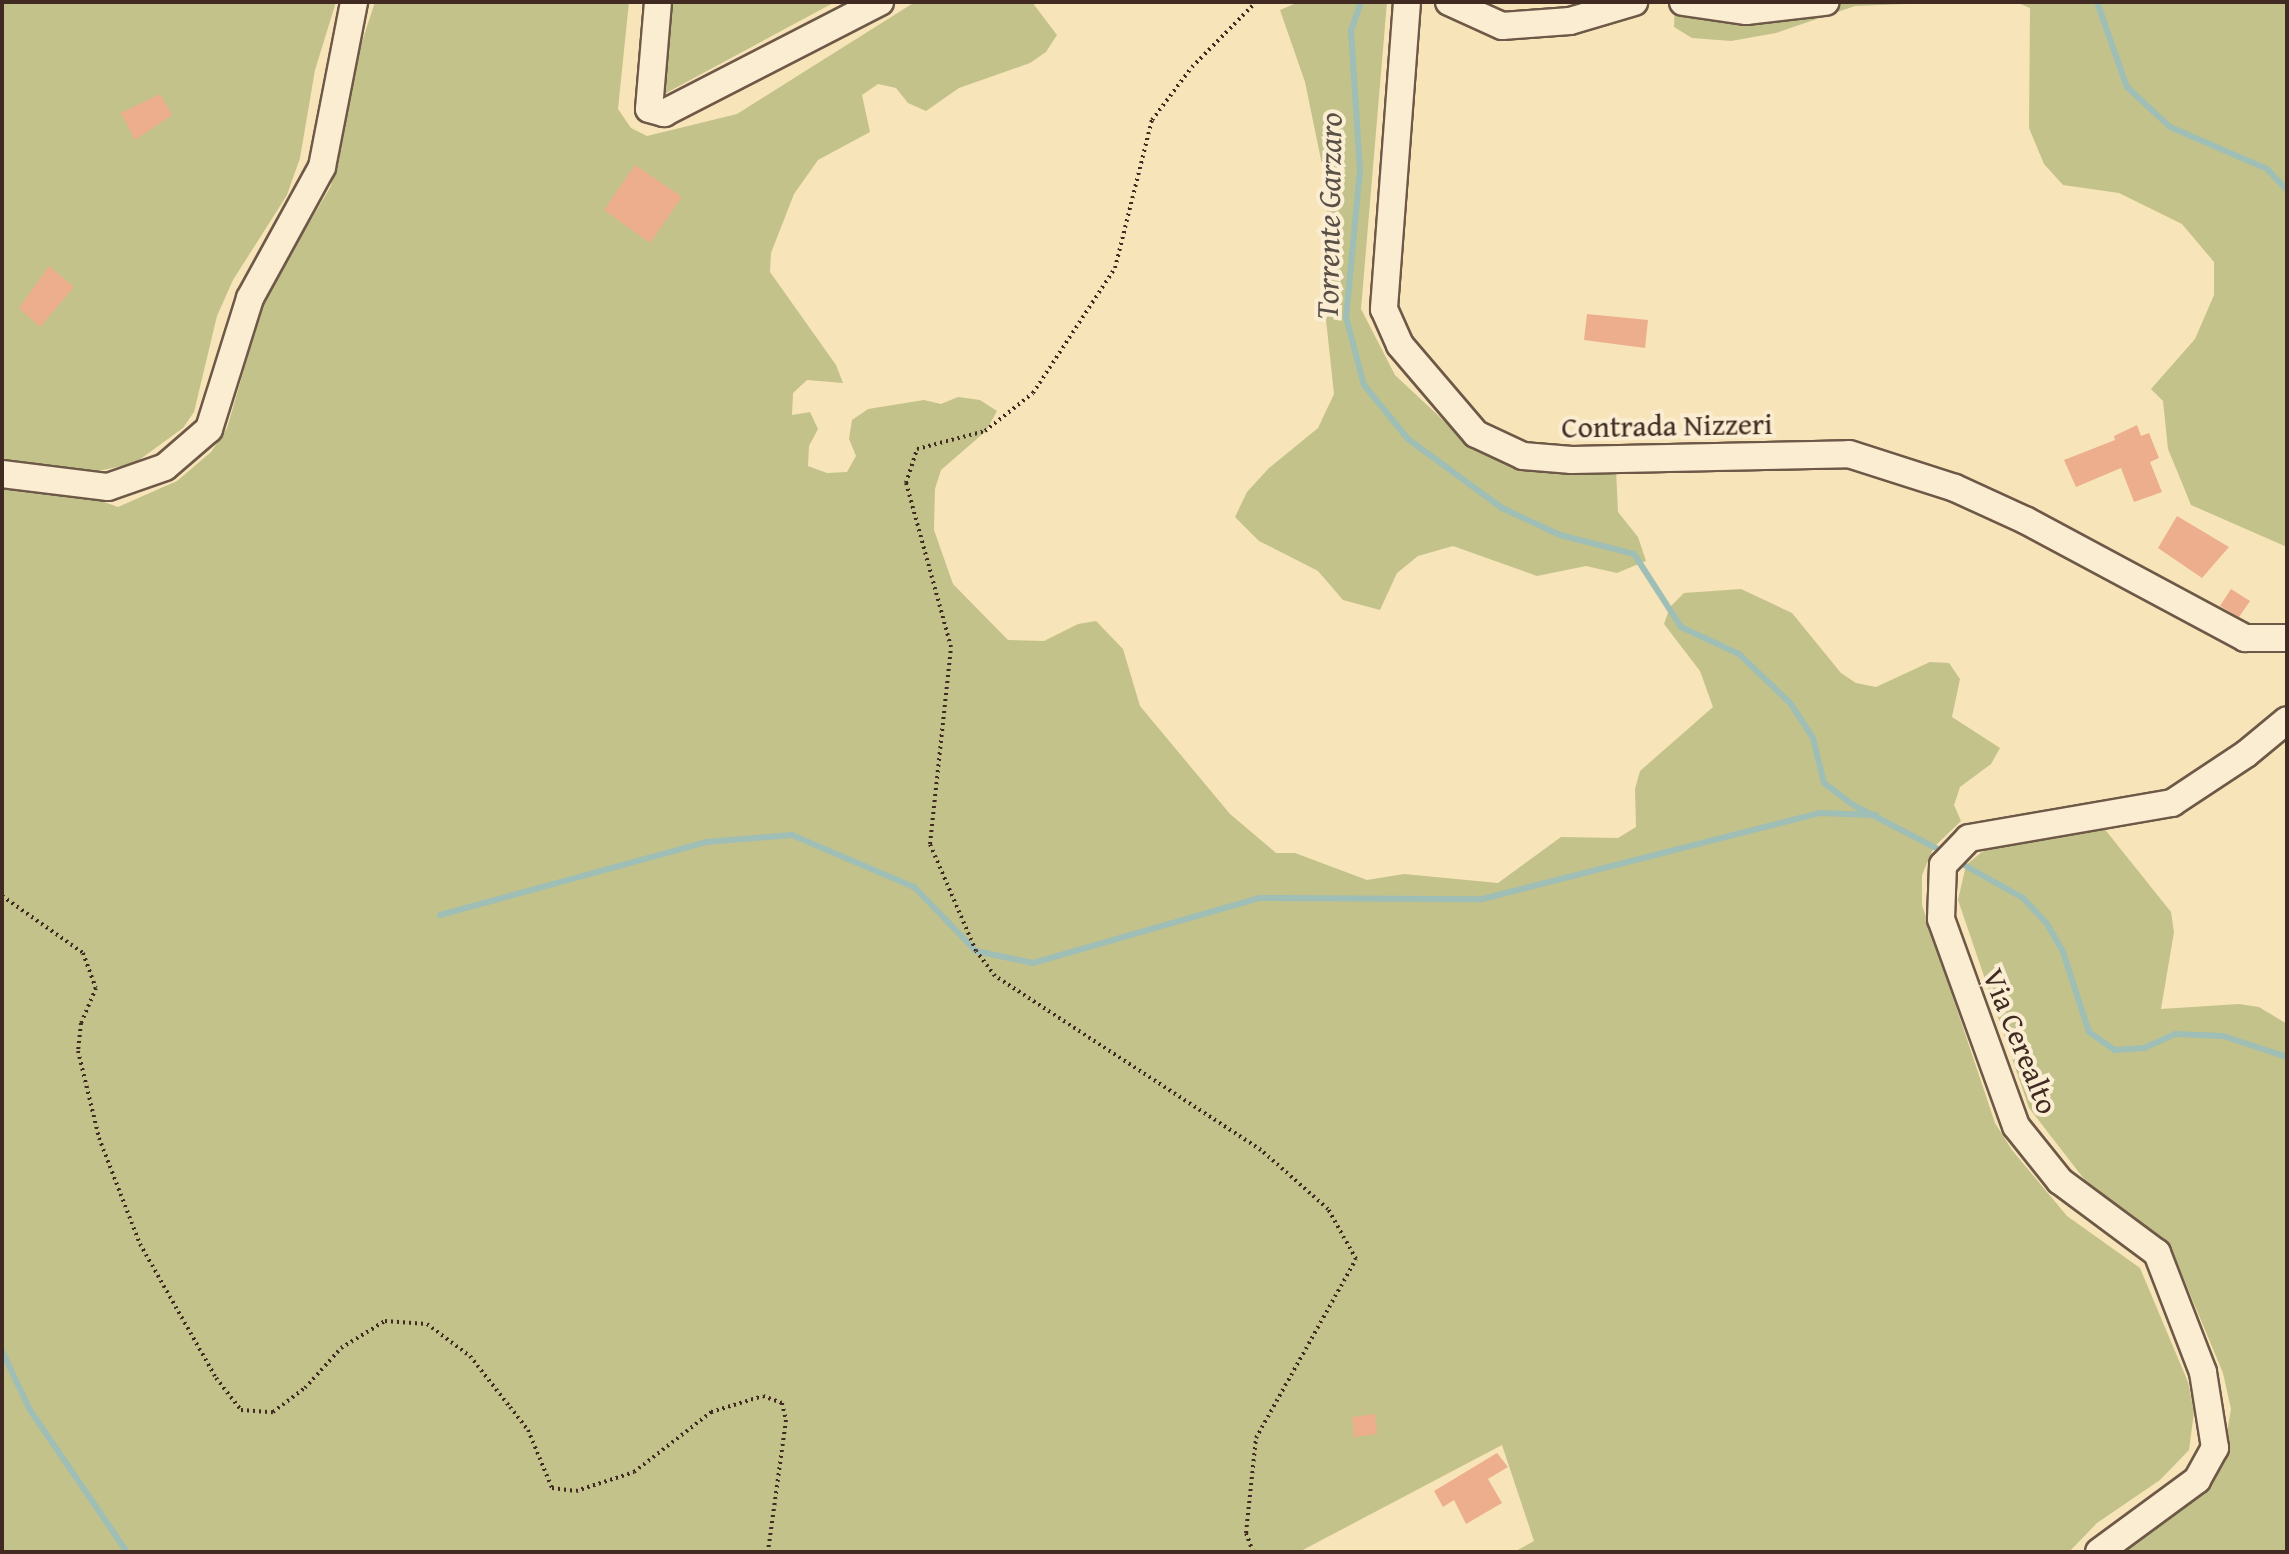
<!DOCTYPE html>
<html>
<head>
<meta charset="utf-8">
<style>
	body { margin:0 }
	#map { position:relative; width:2289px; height:1554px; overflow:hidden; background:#f8e4b9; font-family:"Gentium Book Plus",serif }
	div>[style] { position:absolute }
	.green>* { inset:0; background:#c3c28b }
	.stream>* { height:6px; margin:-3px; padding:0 3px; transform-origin:3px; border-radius:3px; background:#9fbeb5 }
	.building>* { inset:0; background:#ecae8d }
	.path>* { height:4px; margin-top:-2px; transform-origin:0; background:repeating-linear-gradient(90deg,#402a21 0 2px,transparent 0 6px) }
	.roads { filter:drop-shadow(2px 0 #6e5847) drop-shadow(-2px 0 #6e5847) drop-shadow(0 2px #6e5847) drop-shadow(0 -2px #6e5847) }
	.minor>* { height:26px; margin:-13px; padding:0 13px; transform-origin:13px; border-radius:13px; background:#faedd2 }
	span { translate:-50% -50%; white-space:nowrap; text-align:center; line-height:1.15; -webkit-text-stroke:8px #faedd2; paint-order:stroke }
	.street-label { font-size:30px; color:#402a21 }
	.water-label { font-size:32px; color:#584f46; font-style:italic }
	.frame { position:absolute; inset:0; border:4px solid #402a21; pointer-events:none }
</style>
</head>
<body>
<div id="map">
	<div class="green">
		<i style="clip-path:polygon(2px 2px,336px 2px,315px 70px,300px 158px,287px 195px,233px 280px,217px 316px,194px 412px,183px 428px,135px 463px,49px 482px,118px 507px,177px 481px,211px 452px,227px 428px,265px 297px,331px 186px,350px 78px,375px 2px,629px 2px,618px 109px,631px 128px,647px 136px,737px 114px,915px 2px,1032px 2px,1057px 35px,1046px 52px,1030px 63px,959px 88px,926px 111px,908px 103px,896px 88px,878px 84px,862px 95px,870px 132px,818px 160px,794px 194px,771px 253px,770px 272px,836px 365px,843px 383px,807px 380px,793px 393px,792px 415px,810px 412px,818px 429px,809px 446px,808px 466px,827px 473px,847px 472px,856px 456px,849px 439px,852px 420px,868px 409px,924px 400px,941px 404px,958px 397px,980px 400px,997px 411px,986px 431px,941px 470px,935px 489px,934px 530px,953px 584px,1008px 640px,1044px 641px,1078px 624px,1096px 621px,1123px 649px,1140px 706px,1230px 814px,1276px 853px,1295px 853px,1367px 880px,1404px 874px,1498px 883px,1561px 837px,1618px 838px,1636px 827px,1635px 789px,1640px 771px,1713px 707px,1700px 671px,1664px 624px,1670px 607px,1684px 593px,1741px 589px,1792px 613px,1841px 673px,1856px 683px,1876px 687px,1930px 662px,1949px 663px,1960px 679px,1952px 717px,2000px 748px,1991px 764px,1960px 787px,1954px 805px,1961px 821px,1934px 847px,1922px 875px,1922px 905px,1995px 1123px,2012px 1150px,2067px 1216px,2140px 1268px,2188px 1382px,2194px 1412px,2189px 1450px,2160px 1480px,2097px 1523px,2069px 1552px,1514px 1552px,1534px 1541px,1502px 1445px,1299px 1552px,2px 1552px)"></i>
		<i style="clip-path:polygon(666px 2px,835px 2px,655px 99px)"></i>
		<i style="clip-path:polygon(1299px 2px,1387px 2px,1361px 309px,1395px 375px,1475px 450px,1527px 468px,1616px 469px,1618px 512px,1638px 537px,1646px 561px,1617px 573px,1586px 566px,1537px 576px,1453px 546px,1418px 556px,1397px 573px,1380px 610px,1343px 600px,1318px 571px,1259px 541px,1235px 517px,1247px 492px,1269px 468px,1318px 428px,1334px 394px,1323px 292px,1328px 194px,1305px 82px,1280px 10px)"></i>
		<i style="clip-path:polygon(1675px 2px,1956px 2px,1855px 6px,1776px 33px,1731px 41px,1692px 38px,1674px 27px)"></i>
		<i style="clip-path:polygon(2016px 2px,2287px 2px,2287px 547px,2191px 505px,2168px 449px,2163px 401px,2151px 389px,2195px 339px,2214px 295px,2214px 262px,2182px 224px,2119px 193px,2063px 185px,2044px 164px,2029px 128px,2030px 8px)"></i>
		<i style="clip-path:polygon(2103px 827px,2171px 912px,2174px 932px,2161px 1009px,2239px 1004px,2259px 1007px,2287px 1024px,2287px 1552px,2120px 1552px,2182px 1510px,2221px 1467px,2231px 1409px,2223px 1373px,2170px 1246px,2091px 1188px,2029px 1108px,1958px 900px,1966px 865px,1982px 852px,2003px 843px)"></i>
	</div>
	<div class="stream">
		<i style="left:1361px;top:2px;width:31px;rotate:109deg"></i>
		<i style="left:1351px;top:31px;width:139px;rotate:86.3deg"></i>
		<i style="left:1360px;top:170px;width:148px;rotate:95.4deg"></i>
		<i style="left:1346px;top:317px;width:70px;rotate:75.2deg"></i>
		<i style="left:1364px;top:385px;width:70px;rotate:50.8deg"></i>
		<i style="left:1408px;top:439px;width:117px;rotate:36.3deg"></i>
		<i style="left:1502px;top:508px;width:64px;rotate:25deg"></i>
		<i style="left:1560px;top:535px;width:76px;rotate:14.4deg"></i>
		<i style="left:1634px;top:554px;width:87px;rotate:57.2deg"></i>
		<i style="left:1681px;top:627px;width:64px;rotate:25deg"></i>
		<i style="left:1739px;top:654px;width:72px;rotate:43.9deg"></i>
		<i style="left:1791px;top:704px;width:40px;rotate:57.1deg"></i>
		<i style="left:1813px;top:738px;width:46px;rotate:76.3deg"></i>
		<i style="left:1824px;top:783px;width:39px;rotate:37deg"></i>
		<i style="left:1855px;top:806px;width:91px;rotate:27.4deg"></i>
		<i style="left:2097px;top:2px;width:90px;rotate:70.6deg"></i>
		<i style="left:2127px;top:87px;width:59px;rotate:42.9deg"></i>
		<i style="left:2170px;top:127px;width:106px;rotate:23.4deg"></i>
		<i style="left:2267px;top:169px;width:29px;rotate:46deg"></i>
		<i style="left:1964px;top:865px;width:68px;rotate:29.2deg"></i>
		<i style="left:2023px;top:898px;width:35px;rotate:47deg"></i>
		<i style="left:2047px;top:924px;width:32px;rotate:60deg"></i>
		<i style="left:2063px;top:952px;width:84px;rotate:72deg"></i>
		<i style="left:2089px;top:1032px;width:32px;rotate:35deg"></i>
		<i style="left:2115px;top:1050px;width:29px;rotate:-4deg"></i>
		<i style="left:2144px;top:1048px;width:35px;rotate:-24deg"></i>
		<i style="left:2176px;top:1034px;width:47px;rotate:2.4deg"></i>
		<i style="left:2223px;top:1036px;width:67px;rotate:18.2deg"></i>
		<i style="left:440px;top:915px;width:276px;rotate:-15.3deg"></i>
		<i style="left:706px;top:842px;width:86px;rotate:-4.7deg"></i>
		<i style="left:792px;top:835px;width:133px;rotate:23.1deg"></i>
		<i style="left:914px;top:887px;width:89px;rotate:45.9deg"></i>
		<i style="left:976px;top:951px;width:58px;rotate:11.9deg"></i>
		<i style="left:1033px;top:963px;width:236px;rotate:-16deg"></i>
		<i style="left:1260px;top:898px;width:222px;rotate:0.3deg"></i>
		<i style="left:1482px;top:899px;width:348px;rotate:-14.3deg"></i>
		<i style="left:1819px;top:813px;width:57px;rotate:2deg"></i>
		<i style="left:2px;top:1351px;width:65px;rotate:64.6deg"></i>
		<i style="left:30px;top:1410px;width:172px;rotate:55.7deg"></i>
	</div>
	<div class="building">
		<i style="clip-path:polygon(160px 94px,172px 115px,135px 140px,121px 113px)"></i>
		<i style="clip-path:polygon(635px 165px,682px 197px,650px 243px,604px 210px)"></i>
		<i style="clip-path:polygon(49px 266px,74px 287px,40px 327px,19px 308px)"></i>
		<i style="clip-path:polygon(1587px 314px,1648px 320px,1645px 348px,1584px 340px)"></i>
		<i style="clip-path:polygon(2137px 425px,2141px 436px,2149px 433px,2159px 458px,2150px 462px,2162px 492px,2134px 502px,2121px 468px,2076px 487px,2064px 460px,2115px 440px,2114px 436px)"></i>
		<i style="clip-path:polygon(2177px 516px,2229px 547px,2202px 578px,2158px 548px)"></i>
		<i style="clip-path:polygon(2231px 589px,2250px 601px,2239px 617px,2220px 606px)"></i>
		<i style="clip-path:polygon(1375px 1414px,1377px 1434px,1354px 1437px,1352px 1417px)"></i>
		<i style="clip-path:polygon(1497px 1453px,1508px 1467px,1488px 1479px,1502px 1503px,1466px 1524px,1454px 1500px,1443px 1507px,1434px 1491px)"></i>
	</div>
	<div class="path">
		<i style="left:2px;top:896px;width:99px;rotate:35.1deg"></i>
		<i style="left:83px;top:953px;width:37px;rotate:70deg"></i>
		<i style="left:96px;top:988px;width:38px;rotate:113deg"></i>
		<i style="left:81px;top:1023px;width:28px;rotate:96deg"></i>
		<i style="left:78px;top:1051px;width:89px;rotate:76.4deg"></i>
		<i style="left:99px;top:1138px;width:114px;rotate:68.9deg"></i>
		<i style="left:140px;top:1244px;width:154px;rotate:60.4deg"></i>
		<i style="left:216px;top:1378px;width:41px;rotate:52deg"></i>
		<i style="left:241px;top:1410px;width:32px;rotate:4deg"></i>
		<i style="left:273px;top:1412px;width:40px;rotate:-37deg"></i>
		<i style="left:305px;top:1388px;width:54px;rotate:-48deg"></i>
		<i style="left:341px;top:1348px;width:52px;rotate:-31.5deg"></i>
		<i style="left:385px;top:1321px;width:42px;rotate:4.1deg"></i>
		<i style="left:427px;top:1324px;width:54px;rotate:36.7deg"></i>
		<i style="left:470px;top:1356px;width:65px;rotate:51.9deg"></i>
		<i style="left:510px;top:1407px;width:29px;rotate:52deg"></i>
		<i style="left:528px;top:1430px;width:63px;rotate:67.5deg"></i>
		<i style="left:552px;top:1488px;width:24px;rotate:7deg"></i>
		<i style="left:576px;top:1491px;width:61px;rotate:-18.1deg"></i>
		<i style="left:634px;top:1472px;width:98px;rotate:-37.9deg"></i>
		<i style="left:711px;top:1412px;width:54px;rotate:-17.1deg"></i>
		<i style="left:763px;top:1396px;width:20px;rotate:20deg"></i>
		<i style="left:782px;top:1403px;width:17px;rotate:77deg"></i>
		<i style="left:786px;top:1420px;width:133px;rotate:97.8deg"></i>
		<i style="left:1253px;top:1552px;width:20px;rotate:-110deg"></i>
		<i style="left:1246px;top:1533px;width:96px;rotate:-84deg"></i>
		<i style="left:1256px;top:1438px;width:205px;rotate:-60.8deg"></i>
		<i style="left:1356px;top:1259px;width:57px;rotate:-119.2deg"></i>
		<i style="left:1328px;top:1209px;width:89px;rotate:-138.6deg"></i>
		<i style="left:1261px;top:1150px;width:318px;rotate:-146.8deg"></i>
		<i style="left:995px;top:976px;width:31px;rotate:-127deg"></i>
		<i style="left:976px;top:951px;width:116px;rotate:-113.3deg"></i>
		<i style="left:930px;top:844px;width:198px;rotate:-83.9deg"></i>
		<i style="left:951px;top:647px;width:170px;rotate:-105.3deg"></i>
		<i style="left:906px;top:483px;width:36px;rotate:-72deg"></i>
		<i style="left:917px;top:449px;width:70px;rotate:-14.8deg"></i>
		<i style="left:985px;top:431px;width:61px;rotate:-38.4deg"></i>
		<i style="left:1033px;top:393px;width:149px;rotate:-56.7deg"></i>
		<i style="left:1115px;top:268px;width:153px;rotate:-76deg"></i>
		<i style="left:1152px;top:120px;width:66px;rotate:-53deg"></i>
		<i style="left:1192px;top:67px;width:91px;rotate:-45.4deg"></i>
	</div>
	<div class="roads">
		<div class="minor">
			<i style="left:658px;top:2px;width:107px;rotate:94.8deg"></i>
			<i style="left:649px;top:109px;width:16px;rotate:15deg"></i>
			<i style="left:664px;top:113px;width:243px;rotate:-27.2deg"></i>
			<i style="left:1407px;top:2px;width:308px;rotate:94.3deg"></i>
			<i style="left:1384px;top:309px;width:39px;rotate:66deg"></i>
			<i style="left:1400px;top:345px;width:117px;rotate:49.5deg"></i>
			<i style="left:1476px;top:434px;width:52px;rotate:25.1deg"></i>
			<i style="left:1523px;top:456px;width:49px;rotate:4.7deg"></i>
			<i style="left:1572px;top:460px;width:277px;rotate:-1.2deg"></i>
			<i style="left:1849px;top:454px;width:111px;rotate:17.8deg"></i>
			<i style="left:1955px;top:488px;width:77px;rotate:24.6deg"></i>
			<i style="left:2025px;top:520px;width:250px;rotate:28.2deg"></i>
			<i style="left:2245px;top:638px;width:42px"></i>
			<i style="left:1449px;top:2px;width:58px;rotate:24.4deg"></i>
			<i style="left:1502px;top:26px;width:68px;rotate:-4.2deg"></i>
			<i style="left:1570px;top:21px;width:67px;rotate:-16.5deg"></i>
			<i style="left:1683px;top:2px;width:64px;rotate:8.1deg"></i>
			<i style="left:1746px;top:11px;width:80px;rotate:-6.5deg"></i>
			<i style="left:2px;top:474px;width:107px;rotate:7deg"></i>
			<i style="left:108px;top:487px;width:60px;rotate:-19.3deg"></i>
			<i style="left:165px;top:467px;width:58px;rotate:-40.8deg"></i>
			<i style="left:209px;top:429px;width:137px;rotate:-72.6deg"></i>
			<i style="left:250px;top:298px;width:149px;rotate:-61.2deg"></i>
			<i style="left:322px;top:167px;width:168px;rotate:-79deg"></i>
			<i style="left:2099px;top:1552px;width:122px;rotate:-36.3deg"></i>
			<i style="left:2197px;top:1480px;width:37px;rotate:-61deg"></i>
			<i style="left:2215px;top:1448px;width:77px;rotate:-99deg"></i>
			<i style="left:2203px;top:1372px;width:128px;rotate:-111.1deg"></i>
			<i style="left:2157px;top:1253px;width:121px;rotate:-143.4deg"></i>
			<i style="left:2060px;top:1181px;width:70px;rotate:-128.7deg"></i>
			<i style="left:2016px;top:1126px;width:220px;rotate:-109.9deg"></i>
			<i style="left:1941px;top:919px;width:54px;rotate:-87.9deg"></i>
			<i style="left:1943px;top:865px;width:37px;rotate:-46deg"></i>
			<i style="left:1969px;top:838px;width:206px;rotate:-9.8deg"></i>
			<i style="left:2172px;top:803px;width:89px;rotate:-33.5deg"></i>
			<i style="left:2246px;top:754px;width:53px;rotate:-39.7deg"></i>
		</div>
	</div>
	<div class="street-label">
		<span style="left:1667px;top:425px;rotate:-1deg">Contrada Nizzeri</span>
		<span style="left:2021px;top:1041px;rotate:68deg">Via Cerealto</span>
	</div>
	<div class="water-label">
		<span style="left:1329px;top:216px;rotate:-89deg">Torrente Garzaro</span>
	</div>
	<div class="frame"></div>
</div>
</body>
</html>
